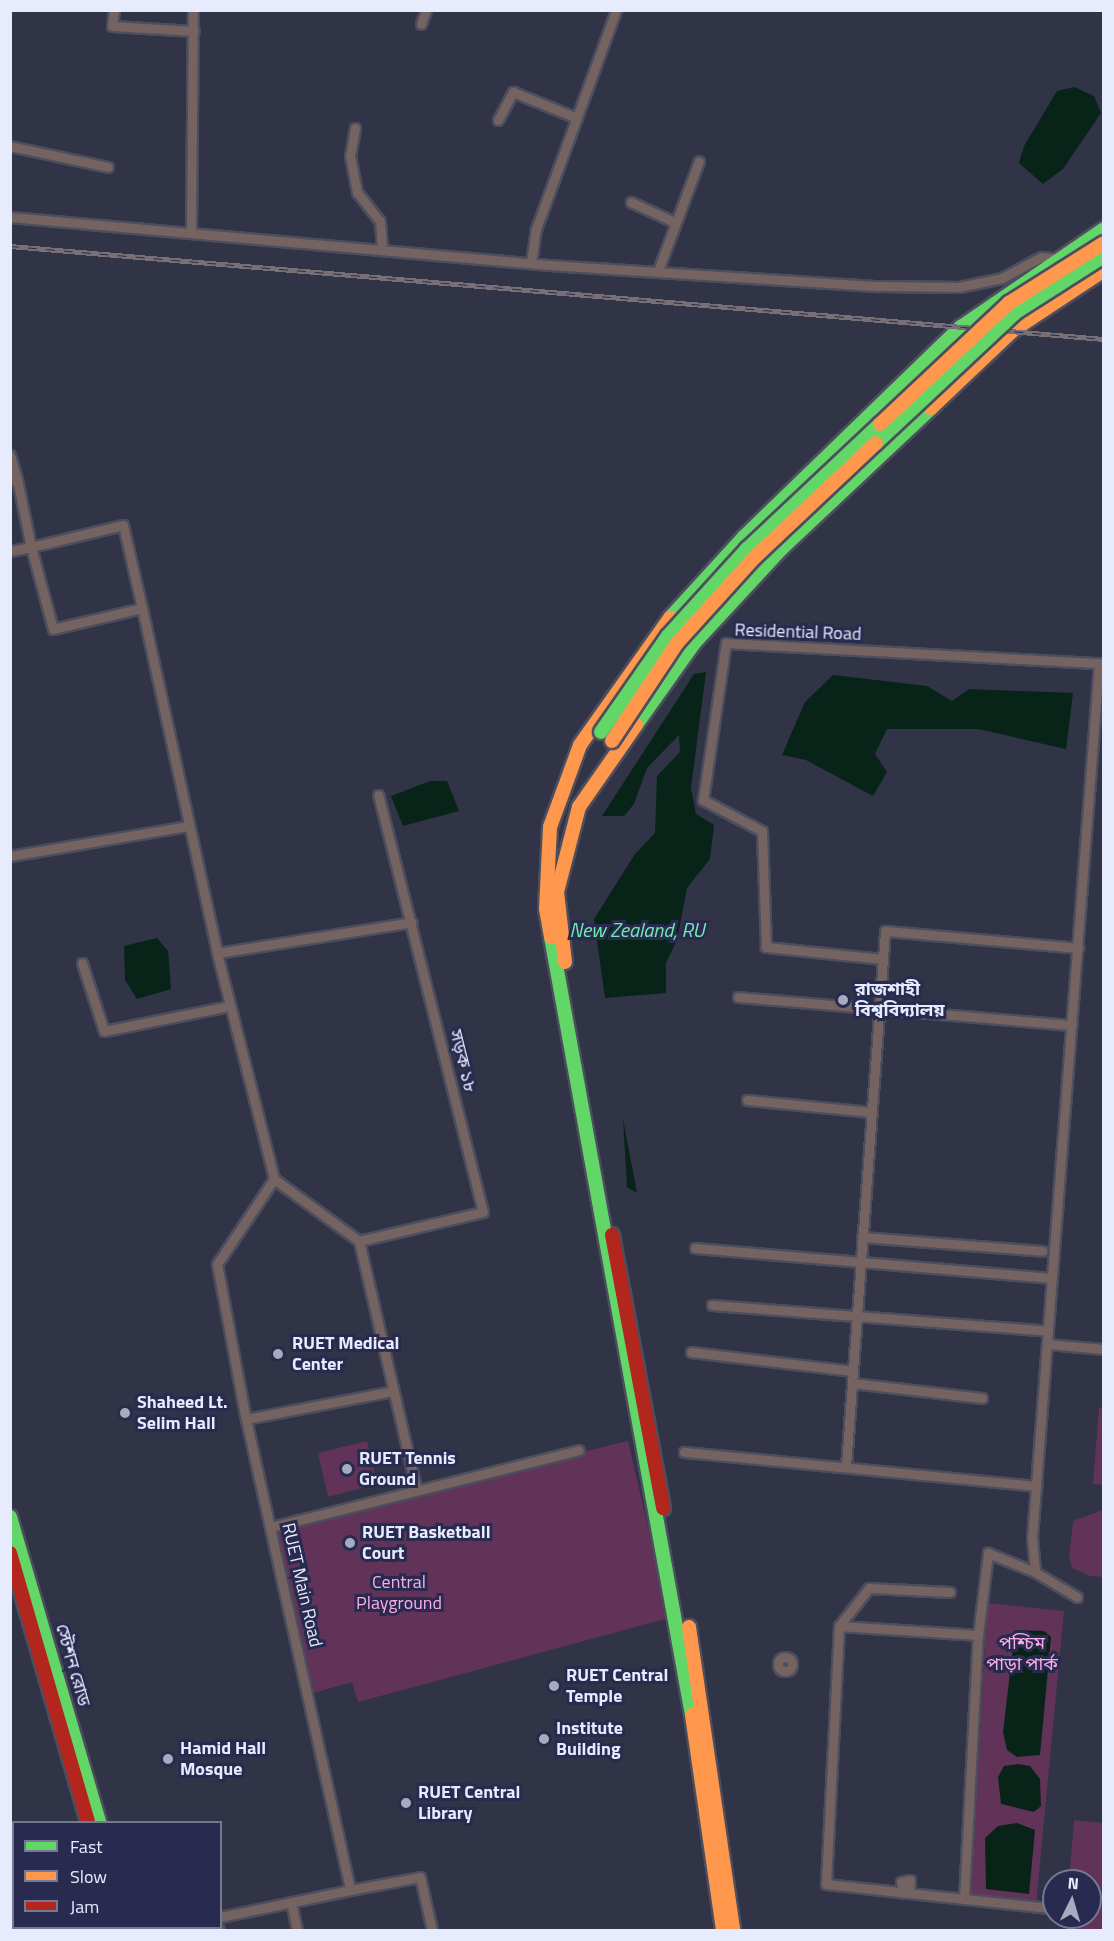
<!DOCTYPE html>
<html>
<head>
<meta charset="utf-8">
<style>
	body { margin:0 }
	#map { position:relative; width:1114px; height:1941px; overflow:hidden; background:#313346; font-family:"Titillium Web","Noto Sans Bengali",sans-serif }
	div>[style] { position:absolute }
	.green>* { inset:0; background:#623359 }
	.water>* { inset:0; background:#082418 }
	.roads { filter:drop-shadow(2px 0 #4c4e5e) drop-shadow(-2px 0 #4c4e5e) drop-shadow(0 2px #4c4e5e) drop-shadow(0 -2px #4c4e5e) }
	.street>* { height:9px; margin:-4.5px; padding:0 4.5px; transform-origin:4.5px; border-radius:4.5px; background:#746361 }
	.street>.ring { margin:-4.5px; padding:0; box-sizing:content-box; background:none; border:9px solid #746361; border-radius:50% }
	.fast>* { height:14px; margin:-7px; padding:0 7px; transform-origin:7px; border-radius:7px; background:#63d668 }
	.slow>* { height:14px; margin:-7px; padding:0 7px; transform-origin:7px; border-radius:7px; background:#ff974d }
	.jam>* { height:14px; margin:-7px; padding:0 7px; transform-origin:7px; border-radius:7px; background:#b3261e }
	.rail>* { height:5px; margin-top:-2.5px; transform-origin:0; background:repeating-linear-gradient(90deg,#282b4f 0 9px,#787076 0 18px); box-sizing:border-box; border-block:2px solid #787076 }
	.bridges { filter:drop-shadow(2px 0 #4c4e5e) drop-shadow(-2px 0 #4c4e5e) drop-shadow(0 2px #4c4e5e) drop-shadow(0 -2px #4c4e5e) }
	.fast-bridge>* { height:14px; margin:-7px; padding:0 7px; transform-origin:7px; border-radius:7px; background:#63d668 }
	.slow-bridge>* { height:14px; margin:-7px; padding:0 7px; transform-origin:7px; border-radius:7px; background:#ff974d }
	.dots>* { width:16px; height:16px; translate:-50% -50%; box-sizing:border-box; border:3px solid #282b4f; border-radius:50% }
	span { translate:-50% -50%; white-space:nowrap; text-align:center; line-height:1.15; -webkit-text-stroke:6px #282b4f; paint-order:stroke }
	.street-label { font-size:18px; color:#e7ebfe }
	.poi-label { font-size:18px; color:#e7ebfe; font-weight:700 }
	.left { translate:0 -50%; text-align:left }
	.park-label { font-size:18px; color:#fdade6 }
	.water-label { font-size:20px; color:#70edaa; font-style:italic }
	.frame { position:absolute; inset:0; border:12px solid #e7ebfe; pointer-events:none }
	.legend { position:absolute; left:12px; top:1821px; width:210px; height:108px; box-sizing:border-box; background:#282b4f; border:2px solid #747895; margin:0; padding:8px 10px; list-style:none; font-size:18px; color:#e7ebfe }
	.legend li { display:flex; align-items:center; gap:12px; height:30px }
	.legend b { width:30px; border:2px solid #747895 }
	.north { position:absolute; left:1042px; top:1869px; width:60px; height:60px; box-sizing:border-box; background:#282b4f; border:2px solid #747895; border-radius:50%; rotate:5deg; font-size:16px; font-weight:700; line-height:24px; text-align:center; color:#e7ebfe }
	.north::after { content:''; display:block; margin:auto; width:21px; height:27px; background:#a7abbe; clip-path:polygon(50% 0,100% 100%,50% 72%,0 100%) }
</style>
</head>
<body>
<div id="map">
	<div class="green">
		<i style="clip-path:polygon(1099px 1407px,1103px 1408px,1103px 1485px,1093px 1484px)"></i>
		<i style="clip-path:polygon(367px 1441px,377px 1484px,328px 1497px,318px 1453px)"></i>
		<i style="clip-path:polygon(628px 1441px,669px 1618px,358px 1702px,352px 1682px,310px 1694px,271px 1527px)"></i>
		<i style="clip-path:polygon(1103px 1510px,1103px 1577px,1090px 1576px,1072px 1568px,1069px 1558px,1073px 1521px)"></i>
		<i style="clip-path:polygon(987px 1603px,1064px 1611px,1036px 1905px,971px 1898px)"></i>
		<i style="clip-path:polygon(1074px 1820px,1103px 1823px,1103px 1930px,1065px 1930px,1066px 1917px,1090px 1917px,1090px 1881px,1069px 1881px)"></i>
	</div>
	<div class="water">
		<i style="clip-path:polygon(1074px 87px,1094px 96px,1101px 113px,1063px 169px,1043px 184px,1019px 163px,1024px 146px,1057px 91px)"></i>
		<i style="clip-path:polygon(706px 672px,691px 788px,696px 814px,714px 825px,710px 859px,687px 888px,677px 940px,666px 963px,666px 993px,605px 998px,594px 919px,635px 854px,655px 833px,657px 776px,680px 752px,679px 735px,647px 768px,634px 804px,624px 816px,602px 816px,694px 674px)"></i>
		<i style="clip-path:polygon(833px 675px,927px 686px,952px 701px,969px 689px,1073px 693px,1066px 749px,978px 729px,887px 729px,875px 754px,887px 772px,873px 796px,806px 760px,782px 755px,805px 702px)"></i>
		<i style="clip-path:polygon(430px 781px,447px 781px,459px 811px,403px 826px,391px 796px)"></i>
		<i style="clip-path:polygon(157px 938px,168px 951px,171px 989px,137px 999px,125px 980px,124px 946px)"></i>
		<i style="clip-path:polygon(623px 1119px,637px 1193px,627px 1187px)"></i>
		<i style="clip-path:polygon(1015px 1630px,1044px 1631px,1051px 1637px,1040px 1755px,1017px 1757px,1007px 1750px,1003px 1732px)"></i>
		<i style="clip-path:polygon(1018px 1764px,1030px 1766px,1040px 1779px,1041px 1806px,1034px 1812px,1001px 1804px,998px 1777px,1004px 1766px)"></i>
		<i style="clip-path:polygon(1017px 1823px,1035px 1830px,1029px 1894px,986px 1889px,985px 1838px,998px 1826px)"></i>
	</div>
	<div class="roads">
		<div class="street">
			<i style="left:114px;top:10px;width:16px;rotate:97deg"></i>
			<i style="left:112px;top:26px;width:82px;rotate:3.5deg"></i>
			<i style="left:421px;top:24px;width:15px;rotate:-70deg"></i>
			<i style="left:498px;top:120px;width:32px;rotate:-62deg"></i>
			<i style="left:513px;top:92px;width:69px;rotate:22.1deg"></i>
			<i style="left:355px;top:128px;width:28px;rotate:100deg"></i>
			<i style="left:350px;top:156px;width:37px;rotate:79deg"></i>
			<i style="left:357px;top:192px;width:37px;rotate:52deg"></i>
			<i style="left:380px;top:221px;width:28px;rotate:86deg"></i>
			<i style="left:10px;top:146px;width:100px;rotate:12.1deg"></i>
			<i style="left:631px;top:202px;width:47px;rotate:24.9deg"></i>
			<i style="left:10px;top:217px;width:541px;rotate:5.09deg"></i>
			<i style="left:549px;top:265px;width:330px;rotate:3.7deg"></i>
			<i style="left:878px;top:286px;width:81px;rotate:0.7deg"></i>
			<i style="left:959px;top:287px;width:44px;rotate:-11.8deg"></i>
			<i style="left:1002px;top:278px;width:44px;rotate:-28.3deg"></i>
			<i style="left:1041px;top:257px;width:20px;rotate:6deg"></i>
			<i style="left:191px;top:231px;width:221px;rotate:-89.5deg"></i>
			<i style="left:531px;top:263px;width:34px;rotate:-82deg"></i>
			<i style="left:536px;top:229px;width:233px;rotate:-69.9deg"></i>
			<i style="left:659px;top:268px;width:114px;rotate:-69.5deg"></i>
			<i style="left:10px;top:455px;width:25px;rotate:74deg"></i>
			<i style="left:10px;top:480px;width:7px;rotate:-8deg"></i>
			<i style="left:17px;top:479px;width:69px;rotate:78.4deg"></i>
			<i style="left:31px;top:547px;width:85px;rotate:75deg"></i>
			<i style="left:53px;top:629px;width:91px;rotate:-13.3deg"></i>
			<i style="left:142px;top:608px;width:85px;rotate:-102.9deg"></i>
			<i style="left:123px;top:525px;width:95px;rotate:166.6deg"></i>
			<i style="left:31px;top:547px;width:21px;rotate:169deg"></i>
			<i style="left:142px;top:608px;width:353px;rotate:77.7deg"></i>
			<i style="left:217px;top:953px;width:233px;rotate:75.8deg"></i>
			<i style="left:274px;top:1179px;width:105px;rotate:36.1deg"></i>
			<i style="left:359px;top:1241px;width:253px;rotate:77deg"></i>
			<i style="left:10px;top:856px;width:181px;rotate:-9.6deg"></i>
			<i style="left:217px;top:953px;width:197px;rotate:-9deg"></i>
			<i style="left:883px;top:959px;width:118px;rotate:-174.1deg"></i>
			<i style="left:766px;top:947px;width:116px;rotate:-92deg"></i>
			<i style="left:762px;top:831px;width:67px;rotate:-152.3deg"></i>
			<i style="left:703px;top:800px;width:159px;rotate:-81.7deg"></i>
			<i style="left:726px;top:643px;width:374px;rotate:3.1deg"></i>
			<i style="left:1099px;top:663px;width:877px;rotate:94.38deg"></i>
			<i style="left:1032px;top:1537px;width:35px;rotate:85deg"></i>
			<i style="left:1035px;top:1572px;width:49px;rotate:30.8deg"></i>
			<i style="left:82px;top:963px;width:71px;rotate:72.1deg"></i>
			<i style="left:104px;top:1031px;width:127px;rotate:-11.3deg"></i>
			<i style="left:738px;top:997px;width:335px;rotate:4.8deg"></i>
			<i style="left:747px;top:1100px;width:125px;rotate:5.5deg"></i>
			<i style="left:274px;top:1179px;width:102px;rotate:123.8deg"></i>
			<i style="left:217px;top:1264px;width:154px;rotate:79.5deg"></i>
			<i style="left:245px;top:1415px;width:486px;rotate:77.5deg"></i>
			<i style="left:350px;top:1890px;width:71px;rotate:-10.5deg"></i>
			<i style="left:420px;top:1877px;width:54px;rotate:77.2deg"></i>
			<i style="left:862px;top:1237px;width:181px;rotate:4.4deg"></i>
			<i style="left:359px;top:1241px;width:127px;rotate:-13.2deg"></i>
			<i style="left:483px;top:1212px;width:430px;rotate:-104.1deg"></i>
			<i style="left:695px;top:1248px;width:358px;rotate:4.8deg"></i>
			<i style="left:712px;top:1305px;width:337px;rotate:4.4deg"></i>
			<i style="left:1047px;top:1344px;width:57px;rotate:5deg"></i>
			<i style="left:691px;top:1352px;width:163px;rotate:6.7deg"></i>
			<i style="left:852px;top:1383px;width:131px;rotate:6.6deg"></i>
			<i style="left:246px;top:1419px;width:150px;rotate:-10.8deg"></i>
			<i style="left:684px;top:1452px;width:354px;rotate:5.5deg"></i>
			<i style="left:846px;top:1466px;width:536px;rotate:-85.83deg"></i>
			<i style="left:885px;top:931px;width:194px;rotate:5deg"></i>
			<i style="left:271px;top:1527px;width:317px;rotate:-14deg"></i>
			<i style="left:839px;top:1626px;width:48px;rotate:-51.7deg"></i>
			<i style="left:869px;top:1588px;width:81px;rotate:2.8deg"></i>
			<i style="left:978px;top:1635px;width:83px;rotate:-83deg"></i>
			<i style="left:988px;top:1553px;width:51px;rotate:22deg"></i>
			<i class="ring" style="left:778px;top:1657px;width:5px;height:5px"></i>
			<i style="left:904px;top:1893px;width:11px;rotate:-105deg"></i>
			<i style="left:901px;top:1882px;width:9px;rotate:-13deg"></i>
			<i style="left:910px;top:1880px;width:13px;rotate:94deg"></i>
			<i style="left:964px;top:1899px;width:264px;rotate:-87deg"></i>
			<i style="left:978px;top:1635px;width:139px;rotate:-176.3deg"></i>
			<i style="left:839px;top:1626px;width:258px;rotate:92.9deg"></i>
			<i style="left:826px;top:1884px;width:83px;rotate:6.2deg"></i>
			<i style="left:909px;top:1893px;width:141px;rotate:6.1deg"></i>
			<i style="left:291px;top:1902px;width:29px;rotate:78deg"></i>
			<i style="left:220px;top:1917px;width:133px;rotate:-11.7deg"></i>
			<i style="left:218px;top:1928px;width:2px;rotate:63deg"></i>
		</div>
		<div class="fast">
			<i style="left:670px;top:618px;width:110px;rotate:-47.6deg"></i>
			<i style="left:744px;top:537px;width:302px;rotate:-44.1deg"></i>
			<i style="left:961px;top:327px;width:173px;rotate:-34.4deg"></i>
			<i style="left:636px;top:725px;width:100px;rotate:-54.7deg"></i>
			<i style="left:694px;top:643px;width:129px;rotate:-47.2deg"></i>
			<i style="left:782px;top:548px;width:204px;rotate:-43.2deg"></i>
			<i style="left:551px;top:937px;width:791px;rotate:79.73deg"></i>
			<i style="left:10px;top:1517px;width:318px;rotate:73.7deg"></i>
			<i style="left:123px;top:1928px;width:2px;rotate:90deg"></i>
		</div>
		<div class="slow">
			<i style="left:931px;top:408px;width:112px;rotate:-43.5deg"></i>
			<i style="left:1012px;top:331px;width:110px;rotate:-33.5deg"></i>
			<i style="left:551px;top:937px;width:28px;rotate:-100deg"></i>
			<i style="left:546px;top:909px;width:82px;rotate:-87.2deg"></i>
			<i style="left:550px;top:827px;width:87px;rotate:-69.9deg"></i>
			<i style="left:580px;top:745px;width:156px;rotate:-54.7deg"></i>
			<i style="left:565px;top:962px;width:70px;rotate:-96.5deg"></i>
			<i style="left:557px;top:892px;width:88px;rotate:-75.5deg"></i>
			<i style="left:579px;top:807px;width:100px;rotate:-55.2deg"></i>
			<i style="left:689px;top:1627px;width:306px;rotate:81.7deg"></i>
			<i style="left:692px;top:1715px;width:217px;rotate:81.8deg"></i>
		</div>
		<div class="jam">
			<i style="left:612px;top:1235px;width:278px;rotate:79.4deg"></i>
			<i style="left:10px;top:1553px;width:280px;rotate:73.8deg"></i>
		</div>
	</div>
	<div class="rail">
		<i style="left:10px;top:246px;width:1098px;rotate:4.86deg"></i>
	</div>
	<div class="bridges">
		<div class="fast-bridge">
			<i style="left:876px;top:443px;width:192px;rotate:-43.1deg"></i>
			<i style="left:1016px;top:312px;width:104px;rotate:-32.5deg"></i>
			<i style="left:601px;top:732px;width:117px;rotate:-55.1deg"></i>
			<i style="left:668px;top:636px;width:118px;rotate:-47.8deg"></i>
			<i style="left:747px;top:549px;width:183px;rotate:-43.2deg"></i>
		</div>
		<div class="slow-bridge">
			<i style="left:880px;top:424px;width:177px;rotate:-43.2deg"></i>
			<i style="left:1009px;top:303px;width:112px;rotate:-32.3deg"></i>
			<i style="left:612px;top:741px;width:118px;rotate:-56.4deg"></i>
			<i style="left:677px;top:643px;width:116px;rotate:-47.8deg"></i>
			<i style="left:755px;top:557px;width:166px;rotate:-43.3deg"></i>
		</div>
	</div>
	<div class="dots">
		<i style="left:843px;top:1000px;background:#a7abbe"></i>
		<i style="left:278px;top:1354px;background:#a7abbe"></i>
		<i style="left:125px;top:1413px;background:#a7abbe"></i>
		<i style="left:347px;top:1469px;background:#a7abbe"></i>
		<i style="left:350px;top:1543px;background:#a7abbe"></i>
		<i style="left:554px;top:1686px;background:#a7abbe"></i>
		<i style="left:544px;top:1739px;background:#a7abbe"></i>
		<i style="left:168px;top:1759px;background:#a7abbe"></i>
		<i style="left:406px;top:1803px;background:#a7abbe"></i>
	</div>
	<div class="street-label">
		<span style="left:798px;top:632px;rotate:2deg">Residential Road</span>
		<span style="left:463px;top:1061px;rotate:76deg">সড়ক ১৮</span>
		<span style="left:302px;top:1585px;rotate:77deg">RUET Main Road</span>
		<span style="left:73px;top:1665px;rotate:74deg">স্টেশন রোড</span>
	</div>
	<div class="poi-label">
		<span class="left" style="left:855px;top:1000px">রাজশাহী<br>বিশ্ববিদ্যালয়</span>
		<span class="left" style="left:292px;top:1354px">RUET Medical<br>Center</span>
		<span class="left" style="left:137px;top:1413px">Shaheed Lt.<br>Selim Hall</span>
		<span class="left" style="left:359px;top:1469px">RUET Tennis<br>Ground</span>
		<span class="left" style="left:362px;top:1543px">RUET Basketball<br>Court</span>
		<span class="left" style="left:566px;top:1686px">RUET Central<br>Temple</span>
		<span class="left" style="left:556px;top:1739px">Institute<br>Building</span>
		<span class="left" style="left:180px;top:1759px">Hamid Hall<br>Mosque</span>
		<span class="left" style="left:418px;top:1803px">RUET Central<br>Library</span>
	</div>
	<div class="park-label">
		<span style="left:399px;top:1593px">Central<br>Playground</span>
		<span style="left:1022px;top:1654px">পশ্চিম<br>পাড়া পার্ক</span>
	</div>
	<div class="water-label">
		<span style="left:637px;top:929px">New Zealand, RU</span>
	</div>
	<div class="frame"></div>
	<ul class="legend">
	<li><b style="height:8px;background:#63d668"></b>Fast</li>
	<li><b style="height:8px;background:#ff974d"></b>Slow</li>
	<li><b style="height:8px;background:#b3261e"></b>Jam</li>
	</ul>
	<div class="north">N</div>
</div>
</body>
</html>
